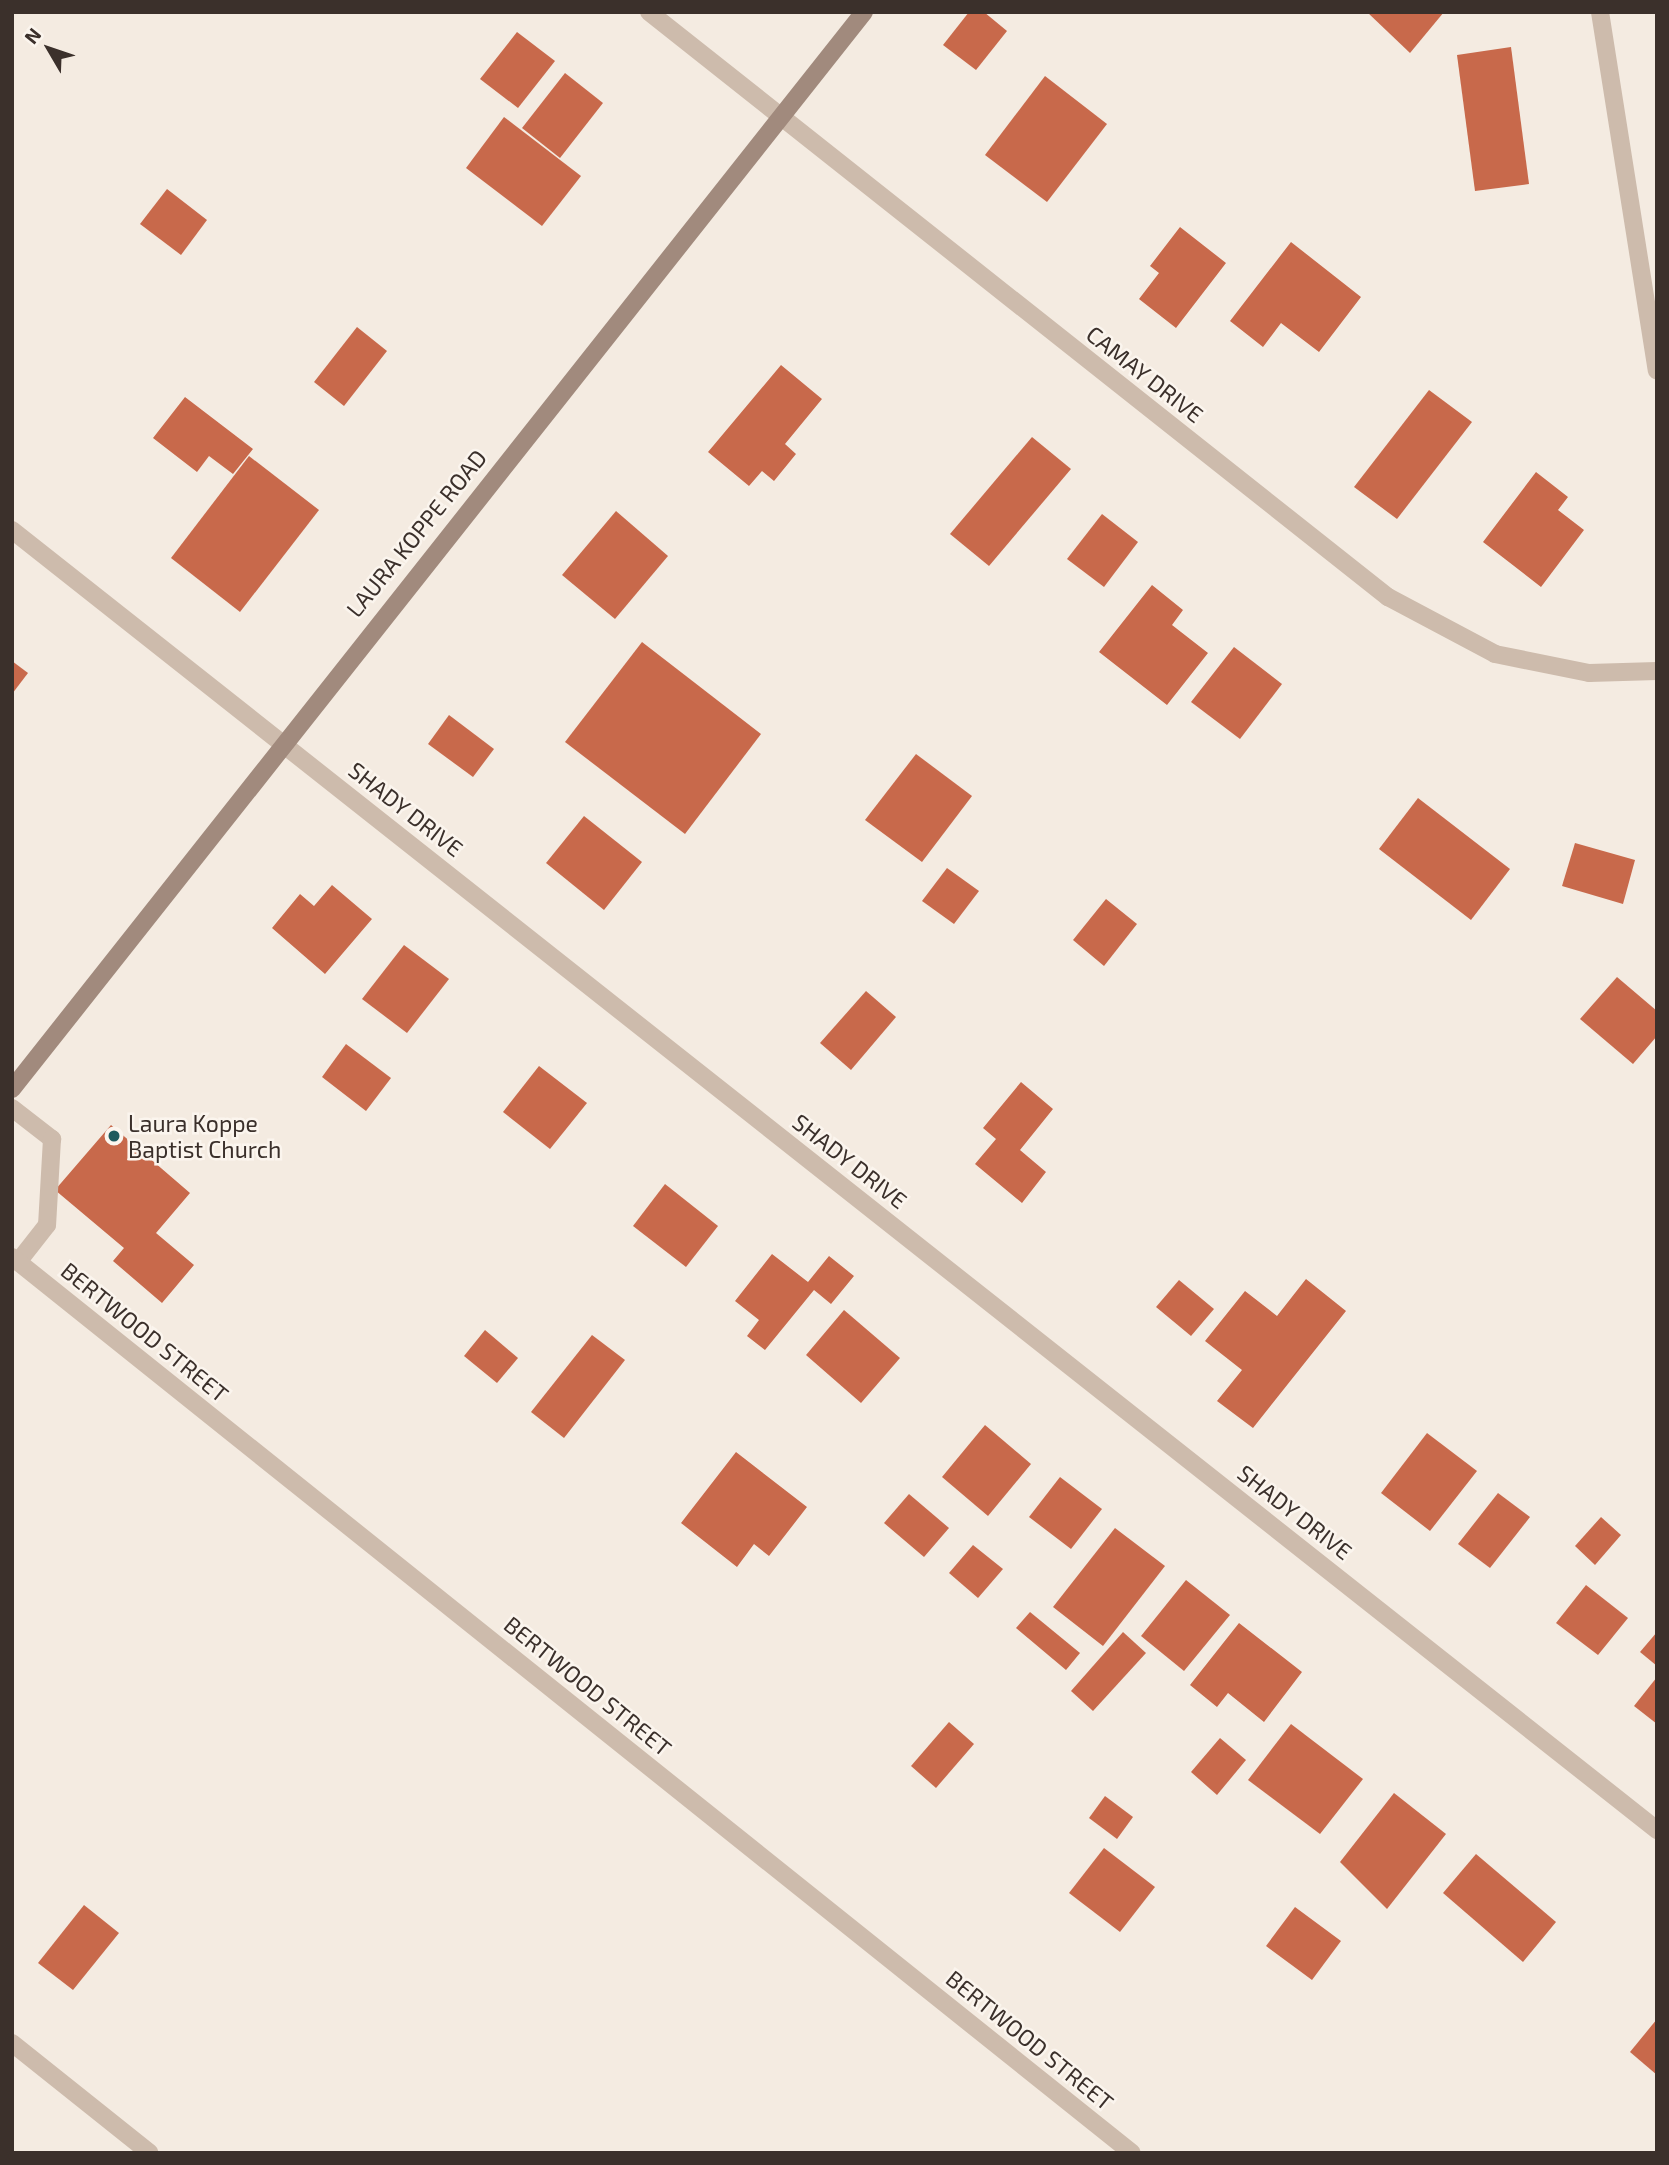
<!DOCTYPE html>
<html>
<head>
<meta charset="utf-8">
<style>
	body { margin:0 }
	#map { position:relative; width:1669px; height:2165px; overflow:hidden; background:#f4ebe1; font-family:"Exo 2",sans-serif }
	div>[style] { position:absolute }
	.building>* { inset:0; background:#c8694b }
	.lane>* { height:18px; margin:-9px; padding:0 9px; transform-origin:9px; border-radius:9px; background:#cdbbac }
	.street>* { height:18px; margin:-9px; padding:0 9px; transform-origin:9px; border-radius:9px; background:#cdbbac }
	.secondary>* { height:18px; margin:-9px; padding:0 9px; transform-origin:9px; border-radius:9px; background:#a18a7d }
	.dots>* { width:19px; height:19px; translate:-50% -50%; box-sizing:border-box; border:4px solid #fbf5ee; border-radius:50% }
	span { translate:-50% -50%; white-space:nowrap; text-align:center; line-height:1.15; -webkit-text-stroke:5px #fbf5ee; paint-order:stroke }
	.street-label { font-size:23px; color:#3b302b }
	.poi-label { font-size:23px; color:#3b302b }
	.left { translate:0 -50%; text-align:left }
	.frame { position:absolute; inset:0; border:14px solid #3b302b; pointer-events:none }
	.north { position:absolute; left:14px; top:14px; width:70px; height:70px; -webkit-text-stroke:5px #fbf5ee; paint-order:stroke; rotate:309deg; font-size:19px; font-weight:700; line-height:28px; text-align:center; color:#3b302b }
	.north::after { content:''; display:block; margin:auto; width:24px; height:32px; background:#3b302b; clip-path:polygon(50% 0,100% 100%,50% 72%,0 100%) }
</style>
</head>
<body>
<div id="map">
	<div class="building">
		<i style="clip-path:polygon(969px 12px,984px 12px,1007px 31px,976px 70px,943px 45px)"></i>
		<i style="clip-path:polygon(1367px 12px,1444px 12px,1410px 53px)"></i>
		<i style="clip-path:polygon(517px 32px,555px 61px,518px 108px,480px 79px)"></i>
		<i style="clip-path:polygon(1511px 47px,1529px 184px,1475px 191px,1457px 55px)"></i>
		<i style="clip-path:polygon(565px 73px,603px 103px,560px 158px,522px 128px)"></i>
		<i style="clip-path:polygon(1045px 76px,1107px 124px,1047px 202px,985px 155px)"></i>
		<i style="clip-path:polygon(504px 117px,581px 176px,542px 226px,466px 168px)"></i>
		<i style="clip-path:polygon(167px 189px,207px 220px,181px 255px,140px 224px)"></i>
		<i style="clip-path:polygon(1180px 227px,1226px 263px,1176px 328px,1139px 299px,1159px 273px,1150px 266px)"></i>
		<i style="clip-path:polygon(1291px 242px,1361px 297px,1319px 352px,1281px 323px,1263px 347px,1230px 321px)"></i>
		<i style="clip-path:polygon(357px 327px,387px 351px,344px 406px,314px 382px)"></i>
		<i style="clip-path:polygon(781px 365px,822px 399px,785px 444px,796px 454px,774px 481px,762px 471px,749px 486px,708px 452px)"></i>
		<i style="clip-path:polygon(1429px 390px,1472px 422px,1397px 519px,1354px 487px)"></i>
		<i style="clip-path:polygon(185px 397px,253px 449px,233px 474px,209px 456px,197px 472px,153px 438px)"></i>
		<i style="clip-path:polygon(1032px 437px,1071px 469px,989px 566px,950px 534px)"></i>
		<i style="clip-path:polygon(249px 456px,319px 510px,240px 612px,171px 558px)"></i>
		<i style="clip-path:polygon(1536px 472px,1568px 497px,1558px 510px,1584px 530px,1541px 587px,1483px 542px)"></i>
		<i style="clip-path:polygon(616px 511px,668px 556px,615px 619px,562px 575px)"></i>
		<i style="clip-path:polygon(1102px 514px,1138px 542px,1104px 587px,1067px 559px)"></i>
		<i style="clip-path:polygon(1152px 585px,1183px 610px,1172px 625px,1208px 653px,1167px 705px,1099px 652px)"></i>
		<i style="clip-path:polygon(642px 642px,761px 734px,685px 834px,565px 742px)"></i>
		<i style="clip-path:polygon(1234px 647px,1282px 684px,1240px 739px,1191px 702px)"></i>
		<i style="clip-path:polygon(12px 661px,28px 673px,12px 694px)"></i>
		<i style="clip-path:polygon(449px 715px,494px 749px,473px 777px,428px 744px)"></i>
		<i style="clip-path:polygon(916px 754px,972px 796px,922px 862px,865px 820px)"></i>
		<i style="clip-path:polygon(1418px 798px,1510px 869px,1471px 920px,1379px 849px)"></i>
		<i style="clip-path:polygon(584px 816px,642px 862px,604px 910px,546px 863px)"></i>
		<i style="clip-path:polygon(1575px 843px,1635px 860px,1623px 904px,1562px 886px)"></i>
		<i style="clip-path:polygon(947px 868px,979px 891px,954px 924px,922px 901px)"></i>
		<i style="clip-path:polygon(332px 885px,372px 919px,325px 974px,272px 928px,300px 894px,314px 906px)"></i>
		<i style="clip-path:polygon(1106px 899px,1137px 924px,1104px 966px,1073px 940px)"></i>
		<i style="clip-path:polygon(404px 945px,449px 979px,407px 1033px,362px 999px)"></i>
		<i style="clip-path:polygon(1617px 977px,1657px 1011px,1657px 1036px,1633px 1064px,1580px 1019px)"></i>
		<i style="clip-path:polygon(866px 991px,896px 1017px,851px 1070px,820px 1043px)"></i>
		<i style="clip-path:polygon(346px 1044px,391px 1078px,366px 1111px,322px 1077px)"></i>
		<i style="clip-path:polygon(539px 1066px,587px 1103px,550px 1149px,503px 1112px)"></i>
		<i style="clip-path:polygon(1021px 1082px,1053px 1109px,1020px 1150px,1046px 1172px,1022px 1203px,975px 1164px,996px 1139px,983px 1128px)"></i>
		<i style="clip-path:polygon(111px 1125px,190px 1193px,156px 1233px,194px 1265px,162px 1303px,113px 1261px,124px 1248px,55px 1190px)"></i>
		<i style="clip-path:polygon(665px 1184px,718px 1226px,686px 1267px,633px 1226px)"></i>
		<i style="clip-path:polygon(772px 1254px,808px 1282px,829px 1256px,854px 1276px,831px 1304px,814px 1290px,765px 1350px,747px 1336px,759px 1320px,735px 1301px)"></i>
		<i style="clip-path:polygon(1306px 1279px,1346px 1311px,1253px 1428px,1217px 1401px,1242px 1370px,1205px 1341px,1245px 1291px,1277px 1316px)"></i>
		<i style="clip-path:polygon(1179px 1280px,1214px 1309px,1191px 1336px,1156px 1307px)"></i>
		<i style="clip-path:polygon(844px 1310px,900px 1358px,861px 1403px,806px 1355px)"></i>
		<i style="clip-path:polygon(485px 1330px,518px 1358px,497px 1383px,464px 1356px)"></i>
		<i style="clip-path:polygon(592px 1335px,625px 1360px,564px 1438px,531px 1412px)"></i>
		<i style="clip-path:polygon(985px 1425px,1031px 1464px,988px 1516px,942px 1477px)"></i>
		<i style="clip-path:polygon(1427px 1433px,1477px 1471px,1430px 1531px,1381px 1493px)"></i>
		<i style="clip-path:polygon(736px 1452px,807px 1507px,769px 1556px,754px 1544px,737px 1567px,681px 1523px)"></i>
		<i style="clip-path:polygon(1060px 1477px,1102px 1509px,1071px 1549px,1029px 1517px)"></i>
		<i style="clip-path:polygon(1498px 1493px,1530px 1517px,1490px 1568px,1458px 1544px)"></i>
		<i style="clip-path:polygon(909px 1494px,949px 1528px,924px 1557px,884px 1523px)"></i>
		<i style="clip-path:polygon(1601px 1517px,1621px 1535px,1595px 1565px,1575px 1546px)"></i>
		<i style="clip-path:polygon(1115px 1528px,1165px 1566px,1103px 1646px,1053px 1607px)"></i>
		<i style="clip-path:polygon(973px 1545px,1003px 1569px,978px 1598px,949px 1573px)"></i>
		<i style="clip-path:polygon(1186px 1580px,1230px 1615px,1184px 1671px,1141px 1636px)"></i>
		<i style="clip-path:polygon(1586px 1585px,1628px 1618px,1598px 1655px,1556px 1623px)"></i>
		<i style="clip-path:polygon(1030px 1612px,1080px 1653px,1066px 1670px,1016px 1628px)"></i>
		<i style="clip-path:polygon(1239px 1623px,1302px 1672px,1264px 1722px,1228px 1693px,1217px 1707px,1190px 1685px)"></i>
		<i style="clip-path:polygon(1123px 1632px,1146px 1653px,1093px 1711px,1071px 1691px)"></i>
		<i style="clip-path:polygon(1657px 1632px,1657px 1666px,1640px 1652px)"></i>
		<i style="clip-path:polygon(1657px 1677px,1657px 1724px,1634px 1706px)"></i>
		<i style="clip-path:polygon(949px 1722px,974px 1744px,936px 1788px,911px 1766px)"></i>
		<i style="clip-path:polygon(1291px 1724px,1363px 1779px,1320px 1834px,1248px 1780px)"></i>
		<i style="clip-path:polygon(1220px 1738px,1246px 1760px,1217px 1795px,1191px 1772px)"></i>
		<i style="clip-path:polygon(1394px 1793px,1446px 1834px,1387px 1909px,1340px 1862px)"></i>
		<i style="clip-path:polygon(1105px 1796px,1133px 1817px,1117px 1839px,1089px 1818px)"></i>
		<i style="clip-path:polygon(1104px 1848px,1155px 1887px,1120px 1932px,1069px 1893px)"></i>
		<i style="clip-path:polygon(1476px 1854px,1556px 1922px,1523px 1962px,1443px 1893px)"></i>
		<i style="clip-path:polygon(84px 1905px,119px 1933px,73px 1990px,38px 1963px)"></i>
		<i style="clip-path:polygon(1295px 1907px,1341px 1941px,1312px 1980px,1266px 1946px)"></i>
		<i style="clip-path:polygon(1657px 2019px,1657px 2075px,1630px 2052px)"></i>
	</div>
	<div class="lane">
		<i style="left:12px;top:1108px;width:51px;rotate:37.8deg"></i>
		<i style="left:52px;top:1139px;width:86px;rotate:93.3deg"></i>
		<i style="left:47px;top:1225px;width:47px;rotate:128.1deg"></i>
	</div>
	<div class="street">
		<i style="left:649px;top:12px;width:943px;rotate:38.37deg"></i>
		<i style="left:1388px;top:597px;width:121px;rotate:28deg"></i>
		<i style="left:1495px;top:654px;width:96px;rotate:11.4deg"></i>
		<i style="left:1589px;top:673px;width:68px;rotate:-1.7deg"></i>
		<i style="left:1600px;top:12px;width:363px;rotate:81deg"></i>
		<i style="left:12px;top:530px;width:2097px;rotate:38.32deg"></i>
		<i style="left:12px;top:1257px;width:1434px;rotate:38.66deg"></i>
		<i style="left:12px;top:2043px;width:176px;rotate:38.6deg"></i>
	</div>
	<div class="secondary">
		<i style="left:12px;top:1089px;width:1373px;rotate:-51.65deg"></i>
	</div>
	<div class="dots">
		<i style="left:114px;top:1136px;background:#1f5a5e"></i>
	</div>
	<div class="street-label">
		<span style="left:1145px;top:374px;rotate:38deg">CAMAY DRIVE</span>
		<span style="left:416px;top:533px;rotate:-51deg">LAURA KOPPE ROAD</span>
		<span style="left:406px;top:809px;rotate:38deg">SHADY DRIVE</span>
		<span style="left:850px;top:1161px;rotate:38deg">SHADY DRIVE</span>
		<span style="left:145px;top:1332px;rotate:39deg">BERTWOOD STREET</span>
		<span style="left:1295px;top:1512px;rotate:38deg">SHADY DRIVE</span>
		<span style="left:588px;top:1686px;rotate:39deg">BERTWOOD STREET</span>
		<span style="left:1030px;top:2040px;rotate:39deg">BERTWOOD STREET</span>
	</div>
	<div class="poi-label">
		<span class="left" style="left:128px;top:1136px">Laura Koppe<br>Baptist Church</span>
	</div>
	<div class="frame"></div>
	<div class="north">N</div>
</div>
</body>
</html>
